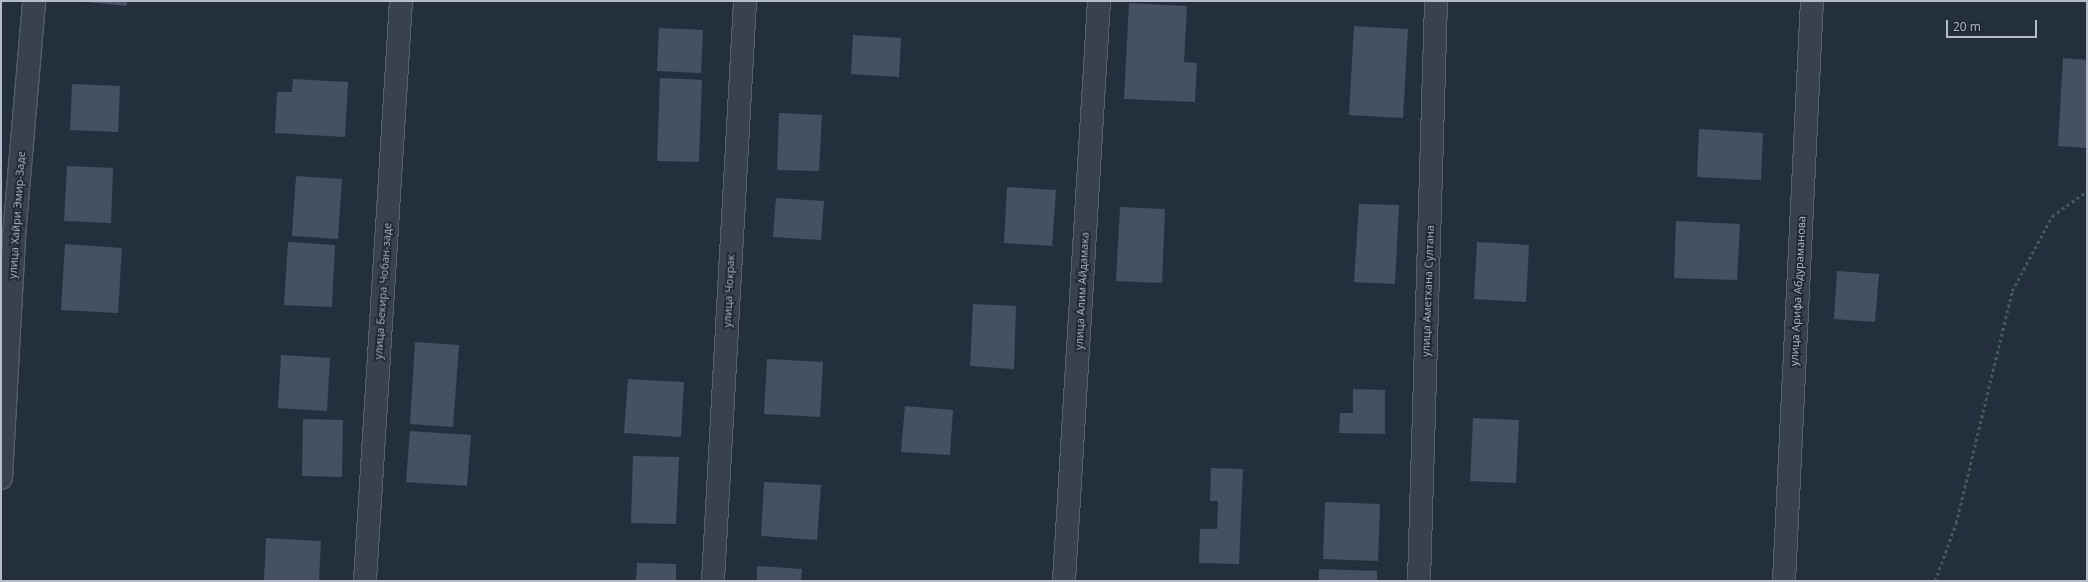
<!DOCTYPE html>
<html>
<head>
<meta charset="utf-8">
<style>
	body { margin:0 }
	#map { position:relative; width:2088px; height:582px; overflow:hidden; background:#242f3e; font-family:"Open Sans",sans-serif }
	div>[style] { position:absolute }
	.building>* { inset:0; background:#455162 }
	.path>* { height:2.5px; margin-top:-1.25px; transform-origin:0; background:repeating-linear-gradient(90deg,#44595c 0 3px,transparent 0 6px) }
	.roads { filter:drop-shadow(1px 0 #565f6c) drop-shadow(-1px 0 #565f6c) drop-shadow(0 1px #565f6c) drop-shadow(0 -1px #565f6c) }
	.minor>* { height:22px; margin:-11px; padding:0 11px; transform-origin:11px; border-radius:11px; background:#38414e }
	span { translate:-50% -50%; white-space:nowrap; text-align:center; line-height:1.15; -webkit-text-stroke:3.5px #1d2633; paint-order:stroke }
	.street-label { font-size:11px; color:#b4bcc9 }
	.frame { position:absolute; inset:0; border:2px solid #b4bcc9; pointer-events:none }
	.scale { position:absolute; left:1946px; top:20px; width:91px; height:18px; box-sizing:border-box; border:2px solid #b4bcc9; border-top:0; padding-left:5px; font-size:12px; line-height:14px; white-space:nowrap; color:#b4bcc9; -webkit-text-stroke:3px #1d2633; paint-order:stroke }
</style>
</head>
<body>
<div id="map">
	<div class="building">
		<i style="clip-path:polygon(76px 1px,127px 1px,127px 6px)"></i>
		<i style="clip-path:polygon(1129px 3px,1187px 6px,1184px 62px,1197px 63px,1195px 102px,1124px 99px)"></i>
		<i style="clip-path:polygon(1354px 26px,1408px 29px,1403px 118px,1349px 115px)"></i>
		<i style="clip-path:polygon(659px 28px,703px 30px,701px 73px,657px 71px)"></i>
		<i style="clip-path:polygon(853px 35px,901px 38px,899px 77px,851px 74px)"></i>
		<i style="clip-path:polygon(2063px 58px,2087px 60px,2087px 148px,2058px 146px)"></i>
		<i style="clip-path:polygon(660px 78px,702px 80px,699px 162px,657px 161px)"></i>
		<i style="clip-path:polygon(293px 79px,348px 82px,345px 137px,275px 133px,277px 92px,292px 92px)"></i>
		<i style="clip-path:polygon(72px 84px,120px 86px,118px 132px,70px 130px)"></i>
		<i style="clip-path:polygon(779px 113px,822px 115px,819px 171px,777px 170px)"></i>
		<i style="clip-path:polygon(1699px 129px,1763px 133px,1761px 180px,1697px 177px)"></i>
		<i style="clip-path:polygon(67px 166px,113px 168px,111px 223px,64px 221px)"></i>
		<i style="clip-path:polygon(296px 176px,342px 179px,338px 239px,292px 236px)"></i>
		<i style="clip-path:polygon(1007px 187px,1056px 190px,1052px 246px,1004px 243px)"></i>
		<i style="clip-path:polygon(776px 198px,824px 201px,821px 240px,773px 237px)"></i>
		<i style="clip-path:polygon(1359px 204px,1399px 205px,1395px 284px,1354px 282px)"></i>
		<i style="clip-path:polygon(1120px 207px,1165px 209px,1162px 283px,1116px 281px)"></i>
		<i style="clip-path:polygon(1676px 221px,1740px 224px,1737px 280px,1674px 278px)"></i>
		<i style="clip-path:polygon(288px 242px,335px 245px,332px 307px,284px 305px)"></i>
		<i style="clip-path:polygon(1477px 242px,1529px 245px,1526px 302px,1474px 299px)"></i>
		<i style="clip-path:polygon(65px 244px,122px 248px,118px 313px,61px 310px)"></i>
		<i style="clip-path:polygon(1837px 271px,1879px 274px,1875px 322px,1834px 319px)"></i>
		<i style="clip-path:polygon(973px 304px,1016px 306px,1014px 369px,970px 366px)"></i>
		<i style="clip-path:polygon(415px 342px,459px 345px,453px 427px,410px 424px)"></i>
		<i style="clip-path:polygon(281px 355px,330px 358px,327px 411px,278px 408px)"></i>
		<i style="clip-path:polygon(767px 359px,823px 362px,820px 417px,764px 414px)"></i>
		<i style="clip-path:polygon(628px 379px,684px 382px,681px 437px,624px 433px)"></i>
		<i style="clip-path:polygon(1353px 389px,1385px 390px,1385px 434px,1339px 433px,1340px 413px,1353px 413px)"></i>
		<i style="clip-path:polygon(905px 406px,953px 410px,950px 455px,901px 452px)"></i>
		<i style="clip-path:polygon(1473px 418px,1519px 420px,1516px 483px,1470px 481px)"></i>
		<i style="clip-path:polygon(303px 419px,343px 420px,342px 477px,302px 476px)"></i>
		<i style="clip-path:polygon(410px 431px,471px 435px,467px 486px,406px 482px)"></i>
		<i style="clip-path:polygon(633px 456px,679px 457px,676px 524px,631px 523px)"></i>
		<i style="clip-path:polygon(1211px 468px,1243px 469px,1239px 564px,1199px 563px,1200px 529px,1217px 529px,1218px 501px,1210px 501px)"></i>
		<i style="clip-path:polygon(764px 482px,821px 485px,817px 540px,761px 536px)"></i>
		<i style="clip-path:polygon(1325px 502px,1380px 504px,1378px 561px,1323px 559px)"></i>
		<i style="clip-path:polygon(266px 538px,321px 541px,319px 581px,264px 581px)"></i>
		<i style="clip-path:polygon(637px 563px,676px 564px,676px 581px,636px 581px)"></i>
		<i style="clip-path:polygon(757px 566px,802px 569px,801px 581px,757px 581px)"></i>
		<i style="clip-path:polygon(1319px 569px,1377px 571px,1377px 581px,1319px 581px)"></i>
	</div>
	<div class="path">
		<i style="left:1935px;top:581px;width:62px;rotate:-70.1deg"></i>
		<i style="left:1956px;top:523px;width:239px;rotate:-76.4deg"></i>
		<i style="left:2012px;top:291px;width:85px;rotate:-61.9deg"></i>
		<i style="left:2052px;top:216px;width:43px;rotate:-35.5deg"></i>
	</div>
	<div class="roads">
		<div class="minor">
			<i style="left:1px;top:478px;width:242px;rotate:-86.9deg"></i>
			<i style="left:14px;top:236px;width:236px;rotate:-85.1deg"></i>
			<i style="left:365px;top:581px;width:581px;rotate:-86.45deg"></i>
			<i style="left:713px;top:581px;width:581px;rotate:-86.84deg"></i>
			<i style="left:1064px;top:581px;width:581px;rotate:-86.55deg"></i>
			<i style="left:1419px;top:581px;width:580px;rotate:-88.32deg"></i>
			<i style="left:1784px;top:581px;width:581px;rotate:-87.24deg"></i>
		</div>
	</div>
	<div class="street-label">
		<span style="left:17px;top:215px;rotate:-86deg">улица Хайри Эмир-Заде</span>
		<span style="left:383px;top:291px;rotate:-86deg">улица Бекира Чобан-заде</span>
		<span style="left:729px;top:291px;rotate:-87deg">улица Чокрак</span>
		<span style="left:1082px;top:291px;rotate:-87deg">улица Алим Айдамака</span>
		<span style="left:1428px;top:291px;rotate:-88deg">улица Аметхана Султана</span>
		<span style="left:1798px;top:291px;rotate:-87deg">улица Арифа Абдураманова</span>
	</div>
	<div class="frame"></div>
	<div class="scale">20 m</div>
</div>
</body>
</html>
